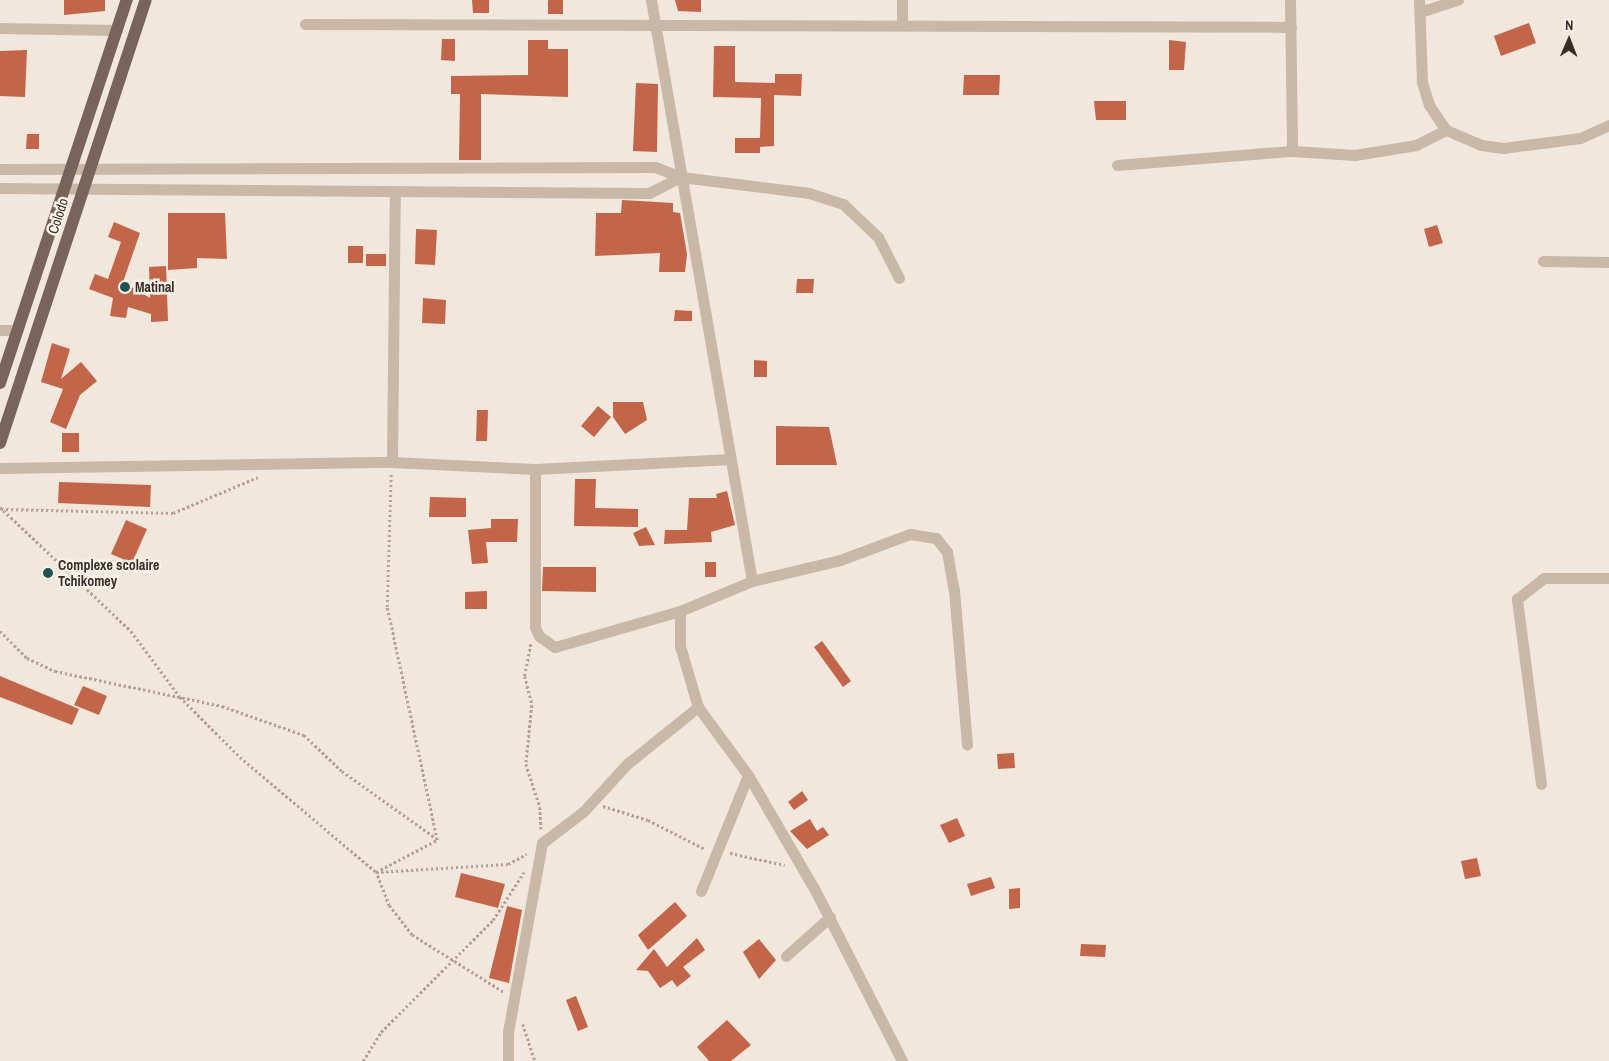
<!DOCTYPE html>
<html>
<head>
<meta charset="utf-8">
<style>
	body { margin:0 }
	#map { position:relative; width:1609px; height:1061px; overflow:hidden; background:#f2e7dc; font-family:"Archivo Narrow",sans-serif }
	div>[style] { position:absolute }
	.building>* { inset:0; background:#c36549 }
	.path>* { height:2.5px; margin-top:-1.25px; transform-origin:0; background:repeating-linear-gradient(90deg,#b5a193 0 2.5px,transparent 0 5px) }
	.street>* { height:11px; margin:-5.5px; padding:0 5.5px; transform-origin:5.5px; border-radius:5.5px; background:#c9b7a8 }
	.primary>* { height:12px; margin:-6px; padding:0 6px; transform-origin:6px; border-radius:6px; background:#78645a }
	.dots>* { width:14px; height:14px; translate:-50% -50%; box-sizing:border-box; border:2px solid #f9f1e9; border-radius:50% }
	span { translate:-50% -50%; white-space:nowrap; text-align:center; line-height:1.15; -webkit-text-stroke:5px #f9f1e9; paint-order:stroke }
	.street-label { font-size:14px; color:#362d28 }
	.poi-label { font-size:14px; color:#362d28; font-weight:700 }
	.left { translate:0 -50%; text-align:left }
	.north { position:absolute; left:1544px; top:15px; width:50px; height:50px; -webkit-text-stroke:4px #f9f1e9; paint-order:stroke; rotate:1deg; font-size:14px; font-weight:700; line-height:20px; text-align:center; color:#362d28 }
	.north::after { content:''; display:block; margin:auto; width:18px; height:22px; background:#362d28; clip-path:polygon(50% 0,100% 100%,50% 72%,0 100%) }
</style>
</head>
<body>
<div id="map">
	<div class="building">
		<i style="clip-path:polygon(64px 0,105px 0,105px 11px,64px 15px)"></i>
		<i style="clip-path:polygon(472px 0,489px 0,489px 13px,473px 13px)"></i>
		<i style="clip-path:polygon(548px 0,563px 0,563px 14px,548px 14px)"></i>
		<i style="clip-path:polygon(675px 0,701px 0,701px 12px,678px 11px)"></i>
		<i style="clip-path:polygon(1529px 23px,1536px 43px,1501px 56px,1494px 36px)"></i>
		<i style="clip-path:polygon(442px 39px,455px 39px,455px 61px,441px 60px)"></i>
		<i style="clip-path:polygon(528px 40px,548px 40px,548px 49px,568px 49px,568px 97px,481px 94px,481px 160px,459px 160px,460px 94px,451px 94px,451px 76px,528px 75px)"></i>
		<i style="clip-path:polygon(1169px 40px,1186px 42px,1184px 70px,1169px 70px)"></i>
		<i style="clip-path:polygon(714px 46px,735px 46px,735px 82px,775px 83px,775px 74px,802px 74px,801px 96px,774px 95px,774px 146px,760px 147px,760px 153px,735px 153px,735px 138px,760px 138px,761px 98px,713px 97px)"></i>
		<i style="clip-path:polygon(27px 50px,25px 97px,0 96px,0 51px)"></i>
		<i style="clip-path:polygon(964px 75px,1000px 75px,999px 95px,963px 95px)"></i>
		<i style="clip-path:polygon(636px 83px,658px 84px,657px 152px,633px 151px)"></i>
		<i style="clip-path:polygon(1094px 101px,1126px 101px,1126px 120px,1096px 120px)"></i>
		<i style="clip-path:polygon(27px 134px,39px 134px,39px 149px,26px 149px)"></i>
		<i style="clip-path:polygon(622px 200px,673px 203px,673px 212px,680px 213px,687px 254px,685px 272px,659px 272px,660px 253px,595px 256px,596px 213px,621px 213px)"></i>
		<i style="clip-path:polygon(168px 213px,225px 213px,227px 259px,197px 258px,197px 268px,168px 270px)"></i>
		<i style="clip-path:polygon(114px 222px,140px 233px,123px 282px,150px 298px,149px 267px,166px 266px,168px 321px,151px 322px,151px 314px,128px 307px,126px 318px,110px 316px,113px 298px,89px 289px,95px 274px,108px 279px,121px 242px,108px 237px)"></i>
		<i style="clip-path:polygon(1437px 225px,1443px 243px,1429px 247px,1424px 229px)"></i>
		<i style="clip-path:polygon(416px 229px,437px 230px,435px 265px,415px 264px)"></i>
		<i style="clip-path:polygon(348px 246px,363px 246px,363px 263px,348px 263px)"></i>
		<i style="clip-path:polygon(366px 254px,386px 254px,386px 266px,366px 266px)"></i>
		<i style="clip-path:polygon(797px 279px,814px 279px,813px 293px,796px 293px)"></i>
		<i style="clip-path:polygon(423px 298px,446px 300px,445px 324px,422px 323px)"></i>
		<i style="clip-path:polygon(675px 310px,692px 311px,692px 321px,674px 321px)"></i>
		<i style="clip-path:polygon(52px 343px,70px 349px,61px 379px,81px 362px,97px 381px,80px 395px,66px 429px,50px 422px,63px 389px,41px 382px)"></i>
		<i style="clip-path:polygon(754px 360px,767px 361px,767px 377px,754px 377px)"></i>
		<i style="clip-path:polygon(613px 402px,643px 402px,647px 420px,625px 434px,613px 417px)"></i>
		<i style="clip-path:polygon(598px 406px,611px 417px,594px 437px,581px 426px)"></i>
		<i style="clip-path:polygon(477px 410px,488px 410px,487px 441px,476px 441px)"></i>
		<i style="clip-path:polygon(776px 426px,829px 427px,837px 465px,776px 465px)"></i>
		<i style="clip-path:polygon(62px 433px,79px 433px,79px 452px,62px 452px)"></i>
		<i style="clip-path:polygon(575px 479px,596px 479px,595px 508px,638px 509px,638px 527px,574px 526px)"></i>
		<i style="clip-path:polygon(59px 482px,151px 485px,150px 507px,58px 503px)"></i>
		<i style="clip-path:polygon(727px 491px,735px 525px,711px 532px,712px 542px,664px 544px,665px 530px,687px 530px,689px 498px,717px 498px,716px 494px)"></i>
		<i style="clip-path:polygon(430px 497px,466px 498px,466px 517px,429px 517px)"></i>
		<i style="clip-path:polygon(491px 519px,518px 519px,517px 542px,486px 542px,488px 563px,472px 564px,468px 530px,491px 528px)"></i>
		<i style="clip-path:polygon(126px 520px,147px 529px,132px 563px,111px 554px)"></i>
		<i style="clip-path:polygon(646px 527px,655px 545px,639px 546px,633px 533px)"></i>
		<i style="clip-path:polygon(705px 562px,716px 562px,716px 577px,705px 577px)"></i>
		<i style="clip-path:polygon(543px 567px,596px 567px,596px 592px,542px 591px)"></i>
		<i style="clip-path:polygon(487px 591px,487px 609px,465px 609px,465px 592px)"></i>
		<i style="clip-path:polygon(822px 641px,851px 681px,843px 687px,814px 647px)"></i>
		<i style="clip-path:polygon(0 676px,79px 709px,72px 725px,0 697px)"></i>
		<i style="clip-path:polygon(83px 686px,107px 696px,99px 715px,74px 705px)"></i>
		<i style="clip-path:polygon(1014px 753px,1015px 768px,998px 769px,997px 754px)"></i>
		<i style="clip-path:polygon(802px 791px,808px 800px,794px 810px,788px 802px)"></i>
		<i style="clip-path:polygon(957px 818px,965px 836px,949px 843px,940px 825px)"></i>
		<i style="clip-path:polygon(810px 819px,817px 831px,823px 827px,829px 835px,807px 849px,790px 831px)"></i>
		<i style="clip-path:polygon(1477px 858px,1481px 876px,1465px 879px,1461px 861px)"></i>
		<i style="clip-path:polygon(461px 873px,505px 884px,498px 908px,455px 897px)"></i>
		<i style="clip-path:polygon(991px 877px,995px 888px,971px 896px,967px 884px)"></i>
		<i style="clip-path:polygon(1020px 888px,1020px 908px,1009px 909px,1009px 889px)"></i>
		<i style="clip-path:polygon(675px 902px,687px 916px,648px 950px,638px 935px)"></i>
		<i style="clip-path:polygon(507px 906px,522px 910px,509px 983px,489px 978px)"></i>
		<i style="clip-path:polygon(697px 938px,705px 950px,683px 967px,691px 976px,677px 987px,672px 980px,660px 988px,648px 971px,636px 970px,654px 949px,667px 967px)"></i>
		<i style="clip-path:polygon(759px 939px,776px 960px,759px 979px,743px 952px)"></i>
		<i style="clip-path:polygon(1081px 944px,1106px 945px,1105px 957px,1080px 956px)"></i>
		<i style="clip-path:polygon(576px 996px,588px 1027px,578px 1031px,566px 1000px)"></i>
		<i style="clip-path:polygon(727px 1020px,751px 1045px,731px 1061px,709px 1061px,697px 1047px)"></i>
	</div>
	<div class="path">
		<i style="left:0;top:507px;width:180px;rotate:43.4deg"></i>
		<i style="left:131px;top:631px;width:82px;rotate:53.4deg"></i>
		<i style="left:180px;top:697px;width:85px;rotate:45deg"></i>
		<i style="left:240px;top:757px;width:178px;rotate:40.2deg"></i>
		<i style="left:376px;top:872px;width:69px;rotate:-27.7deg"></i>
		<i style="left:437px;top:840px;width:238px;rotate:-102.1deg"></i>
		<i style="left:387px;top:607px;width:133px;rotate:-88.3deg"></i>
		<i style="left:1px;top:509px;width:172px;rotate:1.3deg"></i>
		<i style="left:173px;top:513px;width:92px;rotate:-23deg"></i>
		<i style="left:0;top:631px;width:38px;rotate:45deg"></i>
		<i style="left:27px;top:658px;width:31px;rotate:25deg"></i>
		<i style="left:55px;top:671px;width:171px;rotate:11.8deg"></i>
		<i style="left:222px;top:706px;width:87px;rotate:19.5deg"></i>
		<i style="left:304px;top:735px;width:52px;rotate:43.5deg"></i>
		<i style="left:342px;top:771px;width:117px;rotate:35.6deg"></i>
		<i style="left:531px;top:644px;width:33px;rotate:101deg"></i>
		<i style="left:525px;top:676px;width:30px;rotate:76deg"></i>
		<i style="left:532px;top:705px;width:59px;rotate:95.8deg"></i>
		<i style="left:526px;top:764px;width:45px;rotate:72deg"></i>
		<i style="left:540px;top:807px;width:22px;rotate:87deg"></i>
		<i style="left:603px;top:806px;width:47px;rotate:17.3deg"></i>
		<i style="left:648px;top:820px;width:64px;rotate:27deg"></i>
		<i style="left:730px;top:853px;width:56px;rotate:12.3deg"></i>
		<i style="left:503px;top:992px;width:107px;rotate:-147.9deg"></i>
		<i style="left:412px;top:935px;width:37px;rotate:-128deg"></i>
		<i style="left:389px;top:906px;width:36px;rotate:-111deg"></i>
		<i style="left:376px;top:872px;width:132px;rotate:-3.5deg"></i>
		<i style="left:508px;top:864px;width:21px;rotate:-28deg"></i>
		<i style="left:523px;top:1024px;width:39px;rotate:72deg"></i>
		<i style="left:363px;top:1061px;width:34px;rotate:-58deg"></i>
		<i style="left:381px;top:1032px;width:158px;rotate:-45deg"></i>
		<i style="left:493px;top:920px;width:57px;rotate:-57.1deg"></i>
	</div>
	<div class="street">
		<i style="left:651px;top:0;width:590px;rotate:80.14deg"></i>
		<i style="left:1290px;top:0;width:151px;rotate:89.2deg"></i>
		<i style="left:1419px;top:0;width:82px;rotate:87.9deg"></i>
		<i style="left:1422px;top:82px;width:24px;rotate:73deg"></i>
		<i style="left:1429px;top:105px;width:30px;rotate:56deg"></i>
		<i style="left:1446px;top:130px;width:38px;rotate:23deg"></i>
		<i style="left:1481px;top:145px;width:22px;rotate:8deg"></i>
		<i style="left:1503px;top:148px;width:78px;rotate:-7.4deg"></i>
		<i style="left:1580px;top:138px;width:32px;rotate:-24deg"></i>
		<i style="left:1420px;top:12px;width:40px;rotate:-18deg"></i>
		<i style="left:305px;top:24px;width:986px;rotate:0.17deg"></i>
		<i style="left:902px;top:25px;width:25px;rotate:-90deg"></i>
		<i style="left:0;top:28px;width:117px;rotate:1deg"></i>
		<i style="left:1117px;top:165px;width:176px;rotate:-4.6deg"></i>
		<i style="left:1292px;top:151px;width:63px;rotate:3.6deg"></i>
		<i style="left:1355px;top:155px;width:62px;rotate:-9.3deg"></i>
		<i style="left:1416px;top:145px;width:34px;rotate:-27deg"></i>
		<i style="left:0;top:169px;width:655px;rotate:-0.17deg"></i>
		<i style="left:655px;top:167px;width:28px;rotate:21deg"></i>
		<i style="left:681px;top:177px;width:129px;rotate:7.1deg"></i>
		<i style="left:809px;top:193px;width:36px;rotate:18deg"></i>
		<i style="left:843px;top:204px;width:48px;rotate:43.3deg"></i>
		<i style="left:878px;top:237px;width:46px;rotate:62.9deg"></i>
		<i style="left:0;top:188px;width:649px;rotate:0.44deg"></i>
		<i style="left:649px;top:193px;width:36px;rotate:-27deg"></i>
		<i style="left:1543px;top:261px;width:66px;rotate:0.9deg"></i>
		<i style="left:0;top:330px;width:17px"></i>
		<i style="left:392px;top:462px;width:270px;rotate:-89.4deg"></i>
		<i style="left:0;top:468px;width:392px;rotate:-0.9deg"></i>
		<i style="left:392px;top:462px;width:143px;rotate:2.8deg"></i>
		<i style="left:535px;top:469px;width:196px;rotate:-2.9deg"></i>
		<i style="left:535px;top:469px;width:158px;rotate:90deg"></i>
		<i style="left:535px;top:627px;width:10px;rotate:66deg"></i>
		<i style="left:539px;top:636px;width:19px;rotate:35deg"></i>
		<i style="left:555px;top:647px;width:130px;rotate:-16.1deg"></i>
		<i style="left:680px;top:611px;width:78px;rotate:-22.6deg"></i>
		<i style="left:752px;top:581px;width:90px;rotate:-13.4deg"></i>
		<i style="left:840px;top:560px;width:75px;rotate:-20.4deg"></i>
		<i style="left:910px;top:534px;width:26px;rotate:9deg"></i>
		<i style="left:936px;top:538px;width:18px;rotate:52deg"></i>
		<i style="left:947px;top:552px;width:39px;rotate:80deg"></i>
		<i style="left:954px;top:590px;width:155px;rotate:85.2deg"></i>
		<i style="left:680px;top:611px;width:35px;rotate:90deg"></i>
		<i style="left:680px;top:646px;width:64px;rotate:73.6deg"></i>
		<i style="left:698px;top:707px;width:84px;rotate:53.7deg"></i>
		<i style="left:748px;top:775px;width:133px;rotate:59.8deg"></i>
		<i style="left:815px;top:890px;width:192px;rotate:63deg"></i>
		<i style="left:1541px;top:784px;width:187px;rotate:-97.4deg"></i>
		<i style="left:1517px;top:599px;width:34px;rotate:-38deg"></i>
		<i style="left:1544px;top:578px;width:65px"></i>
		<i style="left:701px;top:891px;width:125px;rotate:-67.9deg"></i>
		<i style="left:786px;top:956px;width:59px;rotate:-41.6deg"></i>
		<i style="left:508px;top:1061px;width:29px;rotate:-90deg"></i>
		<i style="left:508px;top:1032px;width:192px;rotate:-79.8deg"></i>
		<i style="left:542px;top:843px;width:51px;rotate:-37.1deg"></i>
		<i style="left:583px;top:812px;width:65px;rotate:-47.5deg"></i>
		<i style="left:627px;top:764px;width:91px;rotate:-38.8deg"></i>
	</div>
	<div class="primary">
		<i style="left:0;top:383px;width:404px;rotate:-71.7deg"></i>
		<i style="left:0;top:443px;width:466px;rotate:-71.8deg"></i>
	</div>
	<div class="dots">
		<i style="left:125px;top:287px;background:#1f5457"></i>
		<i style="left:48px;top:573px;background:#1f5457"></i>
	</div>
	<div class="street-label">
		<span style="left:58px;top:216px;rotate:-72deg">Colodo</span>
	</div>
	<div class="poi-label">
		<span class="left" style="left:135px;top:287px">Matinal</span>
		<span class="left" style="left:58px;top:573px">Complexe scolaire<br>Tchikomey</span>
	</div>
	<div class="north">N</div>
</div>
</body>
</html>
